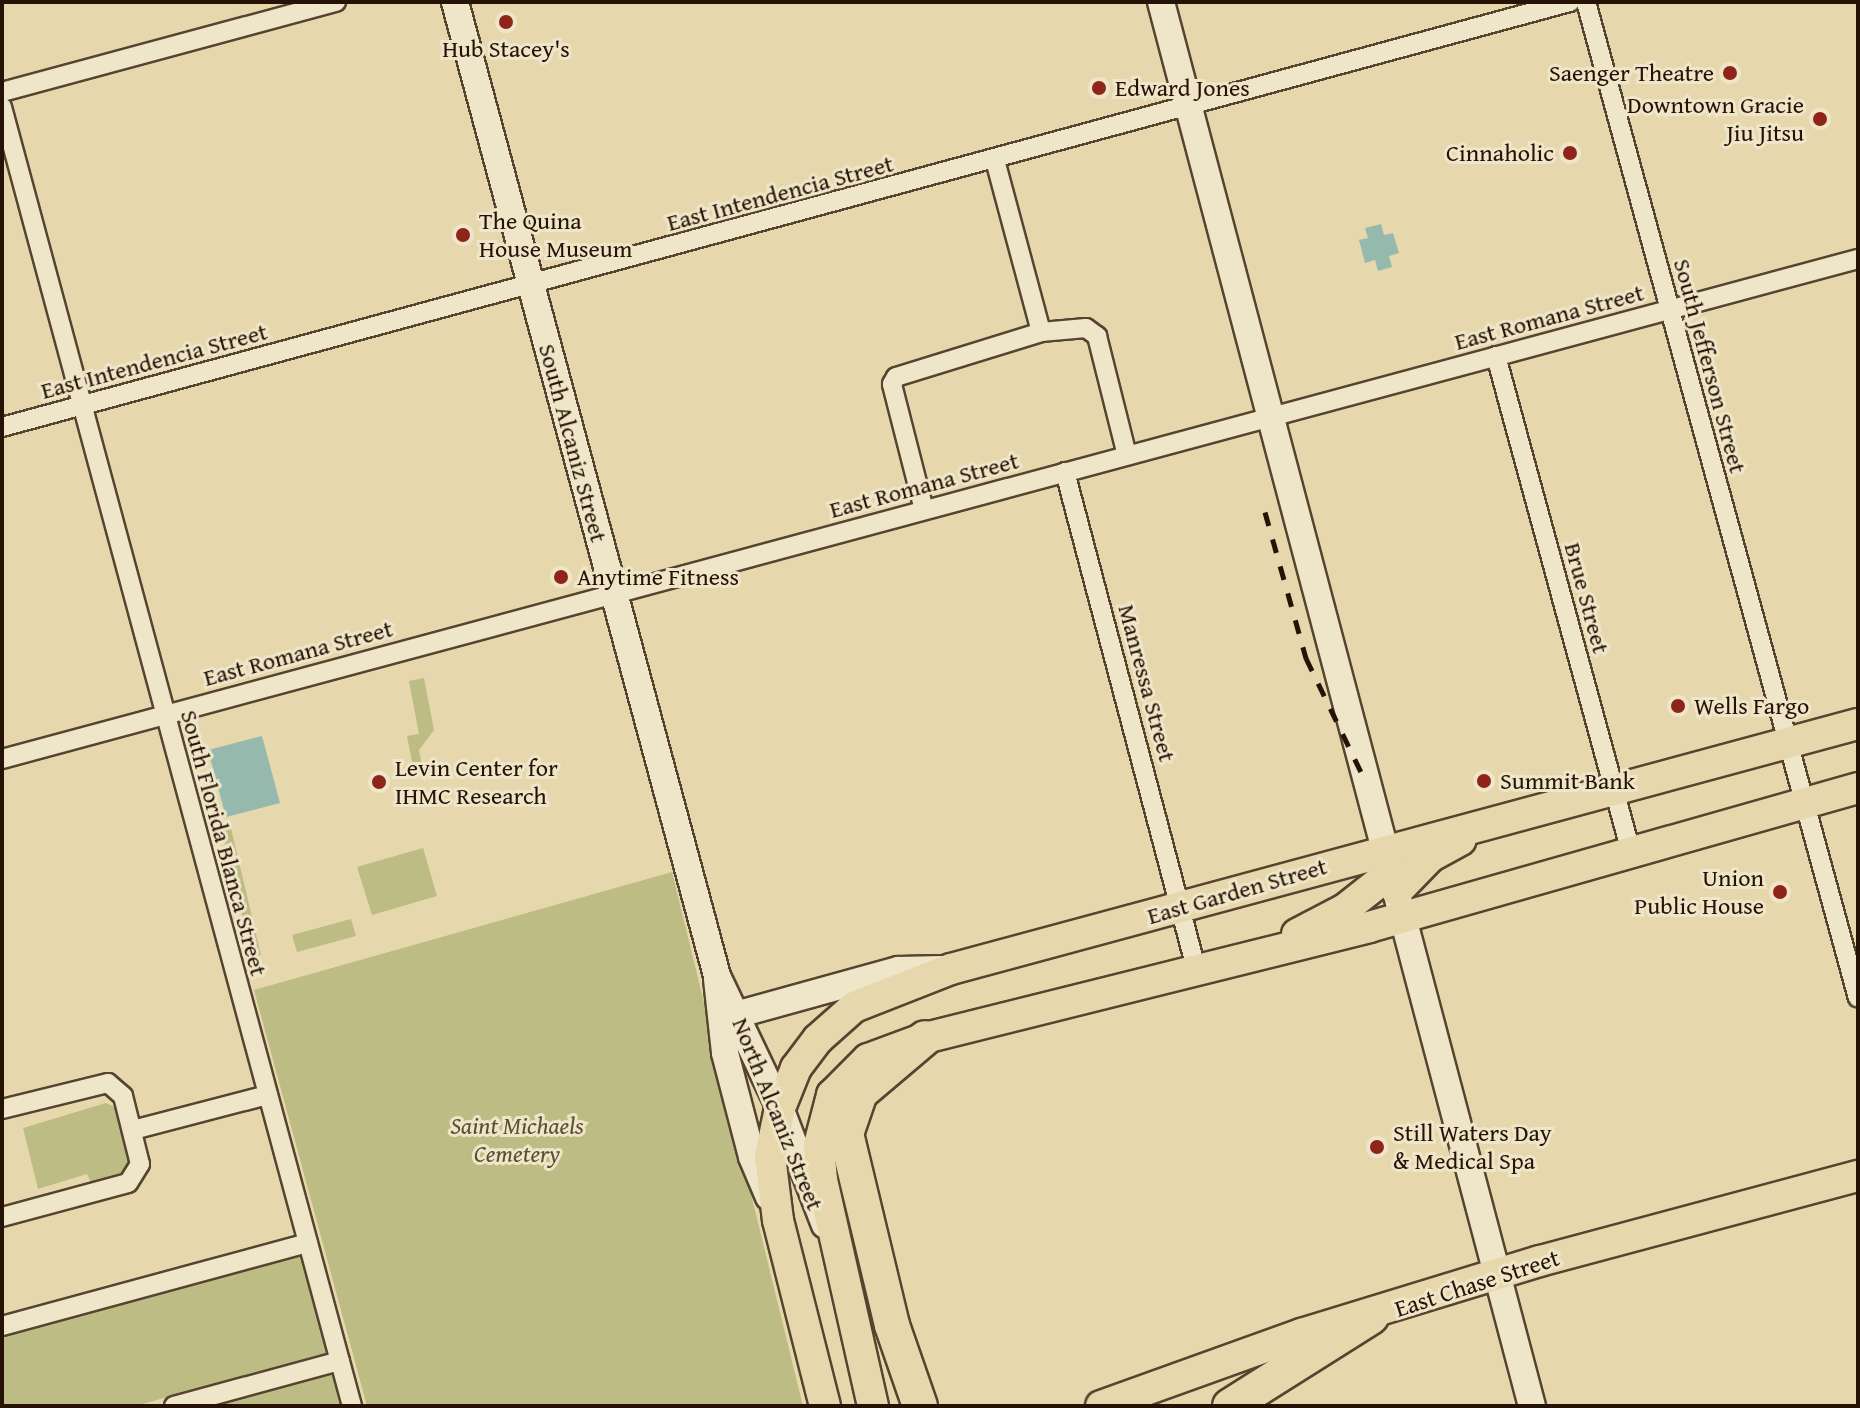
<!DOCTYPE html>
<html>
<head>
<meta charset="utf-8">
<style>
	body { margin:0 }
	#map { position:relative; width:1860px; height:1408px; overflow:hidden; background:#e6d8ac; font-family:"Gentium Book Plus",serif }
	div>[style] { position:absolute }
	.green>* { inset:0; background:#bdbc84 }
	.water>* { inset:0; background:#96b9ad }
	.roads { filter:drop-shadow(2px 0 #564430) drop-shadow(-2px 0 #564430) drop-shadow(0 2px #564430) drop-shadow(0 -2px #564430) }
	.street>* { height:18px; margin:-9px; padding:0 9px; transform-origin:9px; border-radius:9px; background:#efe6c9 }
	.secondary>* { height:26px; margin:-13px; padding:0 13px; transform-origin:13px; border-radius:13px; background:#efe6c9 }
	.primary>* { height:30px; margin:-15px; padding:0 15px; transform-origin:15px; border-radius:15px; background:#e6d8ac }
	.highway>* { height:34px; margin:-17px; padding:0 17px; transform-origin:17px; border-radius:17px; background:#e6d8ac }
	.rail>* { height:5px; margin-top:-2.5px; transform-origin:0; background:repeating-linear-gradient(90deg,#261306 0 14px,transparent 0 28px) }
	.dots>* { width:22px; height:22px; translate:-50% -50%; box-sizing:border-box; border:4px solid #efe6c9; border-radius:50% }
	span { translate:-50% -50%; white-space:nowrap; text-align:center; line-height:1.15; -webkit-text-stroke:6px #efe6c9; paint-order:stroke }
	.poi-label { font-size:24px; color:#261306 }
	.right { translate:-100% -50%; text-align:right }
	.left { translate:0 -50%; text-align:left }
	.street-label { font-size:24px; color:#261306 }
	.park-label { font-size:24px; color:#5b4e32; font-style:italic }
	.frame { position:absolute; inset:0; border:4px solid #261306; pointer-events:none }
</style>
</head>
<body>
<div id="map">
	<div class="green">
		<i style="clip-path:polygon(424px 678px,434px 730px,419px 750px,422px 765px,413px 767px,407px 736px,419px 734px,409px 681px)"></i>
		<i style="clip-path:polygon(230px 824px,261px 955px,252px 957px,221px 826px)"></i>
		<i style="clip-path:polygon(423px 848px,437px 896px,372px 915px,357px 867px)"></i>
		<i style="clip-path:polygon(672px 872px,803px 1406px,367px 1406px,254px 990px)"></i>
		<i style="clip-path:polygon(351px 919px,356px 936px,297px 952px,292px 935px)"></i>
		<i style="clip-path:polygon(106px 1103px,115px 1107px,131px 1162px,124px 1173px,91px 1182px,87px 1174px,38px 1189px,23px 1128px)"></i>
		<i style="clip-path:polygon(302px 1256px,328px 1353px,135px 1406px,2px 1406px,2px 1337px)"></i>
		<i style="clip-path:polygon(334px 1374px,342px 1406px,215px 1406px)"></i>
	</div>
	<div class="water">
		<i style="clip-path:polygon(1381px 224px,1384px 235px,1393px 233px,1399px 253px,1389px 256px,1392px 267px,1378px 271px,1375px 260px,1365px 263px,1359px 240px,1368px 238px,1365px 228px)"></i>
		<i style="clip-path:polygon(262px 736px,280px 803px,226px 817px,208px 750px)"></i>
	</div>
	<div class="roads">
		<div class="street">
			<i style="left:1586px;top:2px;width:1032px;rotate:74.73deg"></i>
			<i style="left:2px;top:92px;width:346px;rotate:-15.1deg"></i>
			<i style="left:2px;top:107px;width:1345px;rotate:74.92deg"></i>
			<i style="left:995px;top:160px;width:178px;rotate:75deg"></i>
			<i style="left:1496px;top:356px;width:514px;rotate:74.77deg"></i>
			<i style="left:2px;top:427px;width:1625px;rotate:-15.17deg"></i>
			<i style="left:1065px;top:472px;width:517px;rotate:75.21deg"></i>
			<i style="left:924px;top:510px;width:130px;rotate:-104.3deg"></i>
			<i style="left:892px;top:384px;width:8px;rotate:-60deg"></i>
			<i style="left:896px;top:377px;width:152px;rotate:-17.2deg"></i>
			<i style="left:1041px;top:332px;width:45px;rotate:-5.1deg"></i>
			<i style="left:1086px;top:328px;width:14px;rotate:36deg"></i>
			<i style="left:1097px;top:336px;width:123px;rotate:75.9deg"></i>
			<i style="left:2px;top:759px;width:1922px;rotate:-15.08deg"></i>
			<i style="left:2px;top:1109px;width:109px;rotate:-13.8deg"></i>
			<i style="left:108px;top:1083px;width:20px;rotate:41deg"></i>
			<i style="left:123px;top:1096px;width:70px;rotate:76deg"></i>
			<i style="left:140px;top:1164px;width:22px;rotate:122deg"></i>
			<i style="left:128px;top:1183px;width:131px;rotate:164.9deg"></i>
			<i style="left:133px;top:1130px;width:138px;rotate:-14.6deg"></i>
			<i style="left:2px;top:1326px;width:317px;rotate:-15.2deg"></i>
			<i style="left:174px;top:1406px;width:172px;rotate:-15.2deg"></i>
		</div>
		<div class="secondary">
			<i style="left:455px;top:2px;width:1009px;rotate:74.94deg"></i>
			<i style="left:717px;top:976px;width:146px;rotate:64.5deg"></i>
			<i style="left:780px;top:1108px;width:125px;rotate:69deg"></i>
			<i style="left:1161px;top:2px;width:1452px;rotate:75.2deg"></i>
			<i style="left:717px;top:979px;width:74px;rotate:83.8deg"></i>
			<i style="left:725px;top:1053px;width:107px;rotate:75.4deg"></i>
			<i style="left:752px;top:1157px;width:43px;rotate:67deg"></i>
			<i style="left:739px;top:1014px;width:165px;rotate:-15.5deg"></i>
			<i style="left:898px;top:970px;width:45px;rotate:-1.3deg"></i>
		</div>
		<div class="primary">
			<i style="left:1397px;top:891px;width:47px;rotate:-45.9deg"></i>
			<i style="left:1430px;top:857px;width:35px;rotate:-29deg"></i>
			<i style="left:1297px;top:934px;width:54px;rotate:-27.5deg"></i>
			<i style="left:1345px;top:909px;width:60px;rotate:-38.2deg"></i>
			<i style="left:825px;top:1406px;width:192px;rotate:-104.2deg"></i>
			<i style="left:778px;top:1220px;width:64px;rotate:-97.2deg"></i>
			<i style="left:770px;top:1157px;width:50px;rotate:-78.5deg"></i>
			<i style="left:780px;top:1108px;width:43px;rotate:-68.2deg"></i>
			<i style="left:796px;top:1068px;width:36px;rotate:-53deg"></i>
			<i style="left:818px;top:1039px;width:48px;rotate:-41.6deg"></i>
			<i style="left:854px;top:1007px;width:104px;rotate:-21.4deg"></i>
			<i style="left:951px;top:969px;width:940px;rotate:-15.12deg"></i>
			<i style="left:873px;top:1406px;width:232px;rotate:-102.7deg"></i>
			<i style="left:822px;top:1180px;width:35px;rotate:-95deg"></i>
			<i style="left:819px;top:1145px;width:52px;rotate:-75.4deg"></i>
			<i style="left:832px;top:1095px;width:51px;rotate:-45deg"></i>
			<i style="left:868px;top:1059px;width:61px;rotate:-20.2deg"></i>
			<i style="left:925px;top:1038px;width:458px;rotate:-14deg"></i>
			<i style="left:1369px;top:927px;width:508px;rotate:-15.87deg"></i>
			<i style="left:1101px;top:1406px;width:213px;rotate:-19.8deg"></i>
			<i style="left:1301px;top:1334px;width:250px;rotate:-17deg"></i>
			<i style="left:1540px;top:1261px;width:329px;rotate:-15deg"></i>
		</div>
		<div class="highway">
			<i style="left:920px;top:1406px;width:86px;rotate:-109.1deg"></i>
			<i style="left:892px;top:1325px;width:196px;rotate:-103.5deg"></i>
			<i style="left:846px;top:1134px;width:43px;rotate:-71.1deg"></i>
			<i style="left:860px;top:1093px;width:85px;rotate:-40.2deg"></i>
			<i style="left:1230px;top:1406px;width:167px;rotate:-32.3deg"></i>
		</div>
	</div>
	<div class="rail">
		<i style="left:1265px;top:512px;width:152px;rotate:74.3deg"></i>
		<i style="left:1306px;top:658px;width:140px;rotate:64.2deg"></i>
	</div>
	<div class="dots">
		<i style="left:506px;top:22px;background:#8f2418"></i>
		<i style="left:1730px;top:73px;background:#8f2418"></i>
		<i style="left:1099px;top:88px;background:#8f2418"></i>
		<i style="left:1820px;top:119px;background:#8f2418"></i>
		<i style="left:1570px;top:153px;background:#8f2418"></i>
		<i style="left:463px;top:235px;background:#8f2418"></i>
		<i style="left:561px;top:577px;background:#8f2418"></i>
		<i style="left:1678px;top:706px;background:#8f2418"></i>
		<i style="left:1484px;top:781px;background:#8f2418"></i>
		<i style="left:379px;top:782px;background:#8f2418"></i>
		<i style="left:1780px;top:892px;background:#8f2418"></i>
		<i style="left:1377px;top:1147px;background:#8f2418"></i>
	</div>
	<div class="poi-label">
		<span style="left:506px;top:49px">Hub Stacey's</span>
		<span class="right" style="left:1714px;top:73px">Saenger Theatre</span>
		<span class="left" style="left:1115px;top:88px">Edward Jones</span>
		<span class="right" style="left:1804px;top:119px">Downtown Gracie<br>Jiu Jitsu</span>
		<span class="right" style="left:1554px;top:153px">Cinnaholic</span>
		<span class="left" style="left:479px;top:235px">The Quina<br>House Museum</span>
		<span class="left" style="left:577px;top:577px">Anytime Fitness</span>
		<span class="left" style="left:1694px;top:706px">Wells Fargo</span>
		<span class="left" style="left:395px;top:782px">Levin Center for<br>IHMC Research</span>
		<span class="left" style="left:1500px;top:781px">Summit Bank</span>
		<span class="right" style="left:1764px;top:892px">Union<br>Public House</span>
		<span class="left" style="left:1393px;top:1147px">Still Waters Day<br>&amp; Medical Spa</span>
	</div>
	<div class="street-label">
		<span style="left:780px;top:193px;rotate:-15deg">East Intendencia Street</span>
		<span style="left:1549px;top:317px;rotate:-15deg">East Romana Street</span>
		<span style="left:154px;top:361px;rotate:-15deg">East Intendencia Street</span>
		<span style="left:1710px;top:366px;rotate:75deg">South Jefferson Street</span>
		<span style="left:573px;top:443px;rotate:75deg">South Alcaniz Street</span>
		<span style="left:924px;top:485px;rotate:-15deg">East Romana Street</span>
		<span style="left:1587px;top:598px;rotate:75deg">Brue Street</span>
		<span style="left:298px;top:653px;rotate:-15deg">East Romana Street</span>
		<span style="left:1147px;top:683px;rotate:75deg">Manressa Street</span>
		<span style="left:224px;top:843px;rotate:75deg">South Florida Blanca Street</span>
		<span style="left:1237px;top:891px;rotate:-16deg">East Garden Street</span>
		<span style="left:778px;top:1114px;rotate:68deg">North Alcaniz Street</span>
		<span style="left:1477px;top:1283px;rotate:-18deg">East Chase Street</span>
	</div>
	<div class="park-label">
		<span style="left:517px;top:1140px">Saint Michaels<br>Cemetery</span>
	</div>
	<div class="frame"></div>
</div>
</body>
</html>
